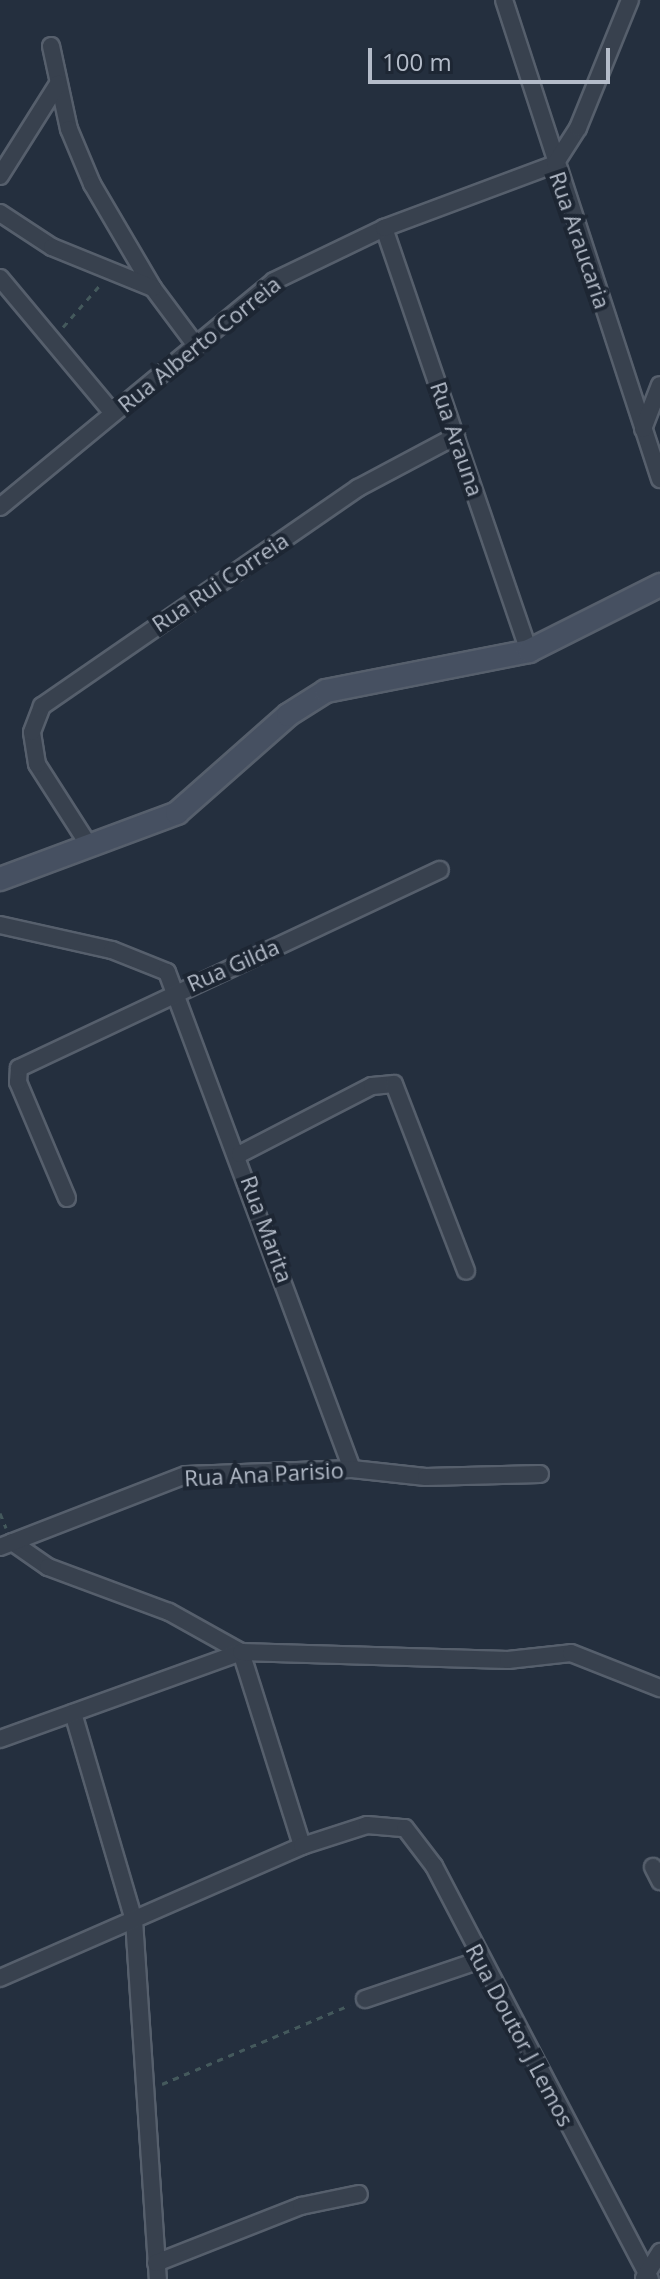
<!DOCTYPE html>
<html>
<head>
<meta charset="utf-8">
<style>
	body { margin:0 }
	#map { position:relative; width:660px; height:2279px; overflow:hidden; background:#242f3e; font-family:"Open Sans",sans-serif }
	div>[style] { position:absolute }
	.path>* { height:3px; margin-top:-1.5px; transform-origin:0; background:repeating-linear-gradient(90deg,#44595c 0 6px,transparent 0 12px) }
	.roads { filter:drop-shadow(2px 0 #565f6c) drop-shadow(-2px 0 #565f6c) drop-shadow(0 2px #565f6c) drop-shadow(0 -2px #565f6c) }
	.street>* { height:16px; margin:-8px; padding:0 8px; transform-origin:8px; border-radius:8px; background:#38414e }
	.secondary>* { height:22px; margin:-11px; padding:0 11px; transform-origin:11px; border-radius:11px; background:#465061 }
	span { translate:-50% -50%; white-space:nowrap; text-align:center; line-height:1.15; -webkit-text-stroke:8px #1d2633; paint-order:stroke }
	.street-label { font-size:22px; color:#b4bcc9 }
	.scale { position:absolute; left:368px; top:48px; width:242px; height:36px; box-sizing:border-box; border:4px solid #b4bcc9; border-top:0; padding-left:10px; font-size:24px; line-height:28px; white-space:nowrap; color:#b4bcc9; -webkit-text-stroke:6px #1d2633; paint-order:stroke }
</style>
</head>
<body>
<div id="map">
	<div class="path">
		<i style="left:63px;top:327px;width:56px;rotate:-48.6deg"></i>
		<i style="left:0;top:1513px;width:16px;rotate:68deg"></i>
		<i style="left:162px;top:2084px;width:204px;rotate:-22.8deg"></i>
	</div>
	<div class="roads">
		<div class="street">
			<i style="left:504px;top:0;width:504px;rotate:71.96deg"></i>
			<i style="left:51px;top:46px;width:85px;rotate:77.8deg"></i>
			<i style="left:69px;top:129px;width:60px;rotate:67.3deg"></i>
			<i style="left:92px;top:184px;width:121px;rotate:59.6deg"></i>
			<i style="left:153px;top:288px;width:69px;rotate:53.3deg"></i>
			<i style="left:0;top:176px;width:109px;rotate:-57.8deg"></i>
			<i style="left:0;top:213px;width:62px;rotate:33.2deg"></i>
			<i style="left:52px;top:247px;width:109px;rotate:22.1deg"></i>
			<i style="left:384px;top:228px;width:447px;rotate:71.1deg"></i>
			<i style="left:0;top:278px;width:176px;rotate:50.1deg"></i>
			<i style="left:643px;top:429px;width:47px;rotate:-68.9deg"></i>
			<i style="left:0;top:507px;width:355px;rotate:-39.5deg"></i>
			<i style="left:274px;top:281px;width:122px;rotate:-25.7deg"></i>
			<i style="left:384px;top:228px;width:183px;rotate:-20.5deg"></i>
			<i style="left:555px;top:164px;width:43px;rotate:-57.4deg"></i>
			<i style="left:578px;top:128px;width:138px;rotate:-67.9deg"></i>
			<i style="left:90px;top:847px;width:98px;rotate:-122.6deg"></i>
			<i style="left:37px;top:764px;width:32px;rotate:-99deg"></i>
			<i style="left:32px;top:732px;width:28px;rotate:-69deg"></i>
			<i style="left:42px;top:706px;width:384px;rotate:-34.6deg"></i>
			<i style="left:358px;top:488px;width:111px;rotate:-28deg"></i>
			<i style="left:0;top:925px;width:115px;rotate:12.6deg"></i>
			<i style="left:112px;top:950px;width:59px;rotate:21.8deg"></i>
			<i style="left:167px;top:972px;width:530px;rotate:69.58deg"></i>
			<i style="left:240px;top:1154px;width:148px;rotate:-27.3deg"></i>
			<i style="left:372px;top:1086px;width:22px;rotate:-5deg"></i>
			<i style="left:394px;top:1084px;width:200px;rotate:68.9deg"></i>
			<i style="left:67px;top:1198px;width:126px;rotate:-112.9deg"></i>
			<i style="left:18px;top:1082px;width:14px;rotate:-86deg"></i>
			<i style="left:19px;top:1068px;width:465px;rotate:-25.2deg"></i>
			<i style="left:12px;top:1542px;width:44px;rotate:34.8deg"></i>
			<i style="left:48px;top:1567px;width:129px;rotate:20.4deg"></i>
			<i style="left:169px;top:1612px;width:82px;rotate:29.1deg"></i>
			<i style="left:241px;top:1652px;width:203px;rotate:72.5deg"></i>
			<i style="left:0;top:1547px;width:199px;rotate:-21.2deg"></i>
			<i style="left:186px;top:1475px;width:166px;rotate:-2.1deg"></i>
			<i style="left:352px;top:1469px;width:74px;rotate:6.2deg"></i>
			<i style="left:426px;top:1477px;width:114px;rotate:-1.5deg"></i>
			<i style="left:73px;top:1713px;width:216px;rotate:73.6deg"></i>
			<i style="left:134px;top:1920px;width:360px;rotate:86.2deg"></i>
			<i style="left:0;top:1739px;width:256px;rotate:-19.8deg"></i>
			<i style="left:241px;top:1652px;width:267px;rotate:1.7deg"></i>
			<i style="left:508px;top:1660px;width:63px;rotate:-6.3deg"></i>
			<i style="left:571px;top:1653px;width:96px;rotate:21.5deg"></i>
			<i style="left:653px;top:1867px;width:16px;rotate:63deg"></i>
			<i style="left:0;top:1978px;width:330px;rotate:-23.6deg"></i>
			<i style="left:302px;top:1846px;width:68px;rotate:-17.9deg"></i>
			<i style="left:367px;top:1825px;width:38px;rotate:5deg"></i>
			<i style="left:405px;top:1828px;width:48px;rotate:52.7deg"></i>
			<i style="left:434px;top:1866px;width:466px;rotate:62.4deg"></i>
			<i style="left:365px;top:1999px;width:121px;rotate:-18.7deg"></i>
			<i style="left:156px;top:2263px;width:156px;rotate:-21.5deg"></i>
			<i style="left:301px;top:2206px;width:59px;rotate:-11.7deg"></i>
			<i style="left:644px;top:2278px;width:31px;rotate:-58deg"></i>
		</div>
		<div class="secondary">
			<i style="left:0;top:879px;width:189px;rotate:-20.4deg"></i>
			<i style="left:177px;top:813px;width:148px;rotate:-41.4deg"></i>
			<i style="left:288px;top:715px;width:45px;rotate:-32.3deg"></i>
			<i style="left:326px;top:691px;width:207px;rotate:-11.1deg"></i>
			<i style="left:529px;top:651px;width:147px;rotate:-26.7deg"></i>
		</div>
	</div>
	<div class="street-label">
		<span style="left:580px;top:240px;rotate:71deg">Rua Araucaria</span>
		<span style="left:199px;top:344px;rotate:-39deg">Rua Alberto Correia</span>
		<span style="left:457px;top:439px;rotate:71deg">Rua Arauna</span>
		<span style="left:220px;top:582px;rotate:-34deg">Rua Rui Correia</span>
		<span style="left:233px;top:965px;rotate:-24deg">Rua Gilda</span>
		<span style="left:267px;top:1229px;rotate:70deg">Rua Marita</span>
		<span style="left:264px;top:1474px;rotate:-3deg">Rua Ana Parisio</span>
		<span style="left:520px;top:2035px;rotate:62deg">Rua Doutor J Lemos</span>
	</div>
	<div class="scale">100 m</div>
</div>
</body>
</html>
